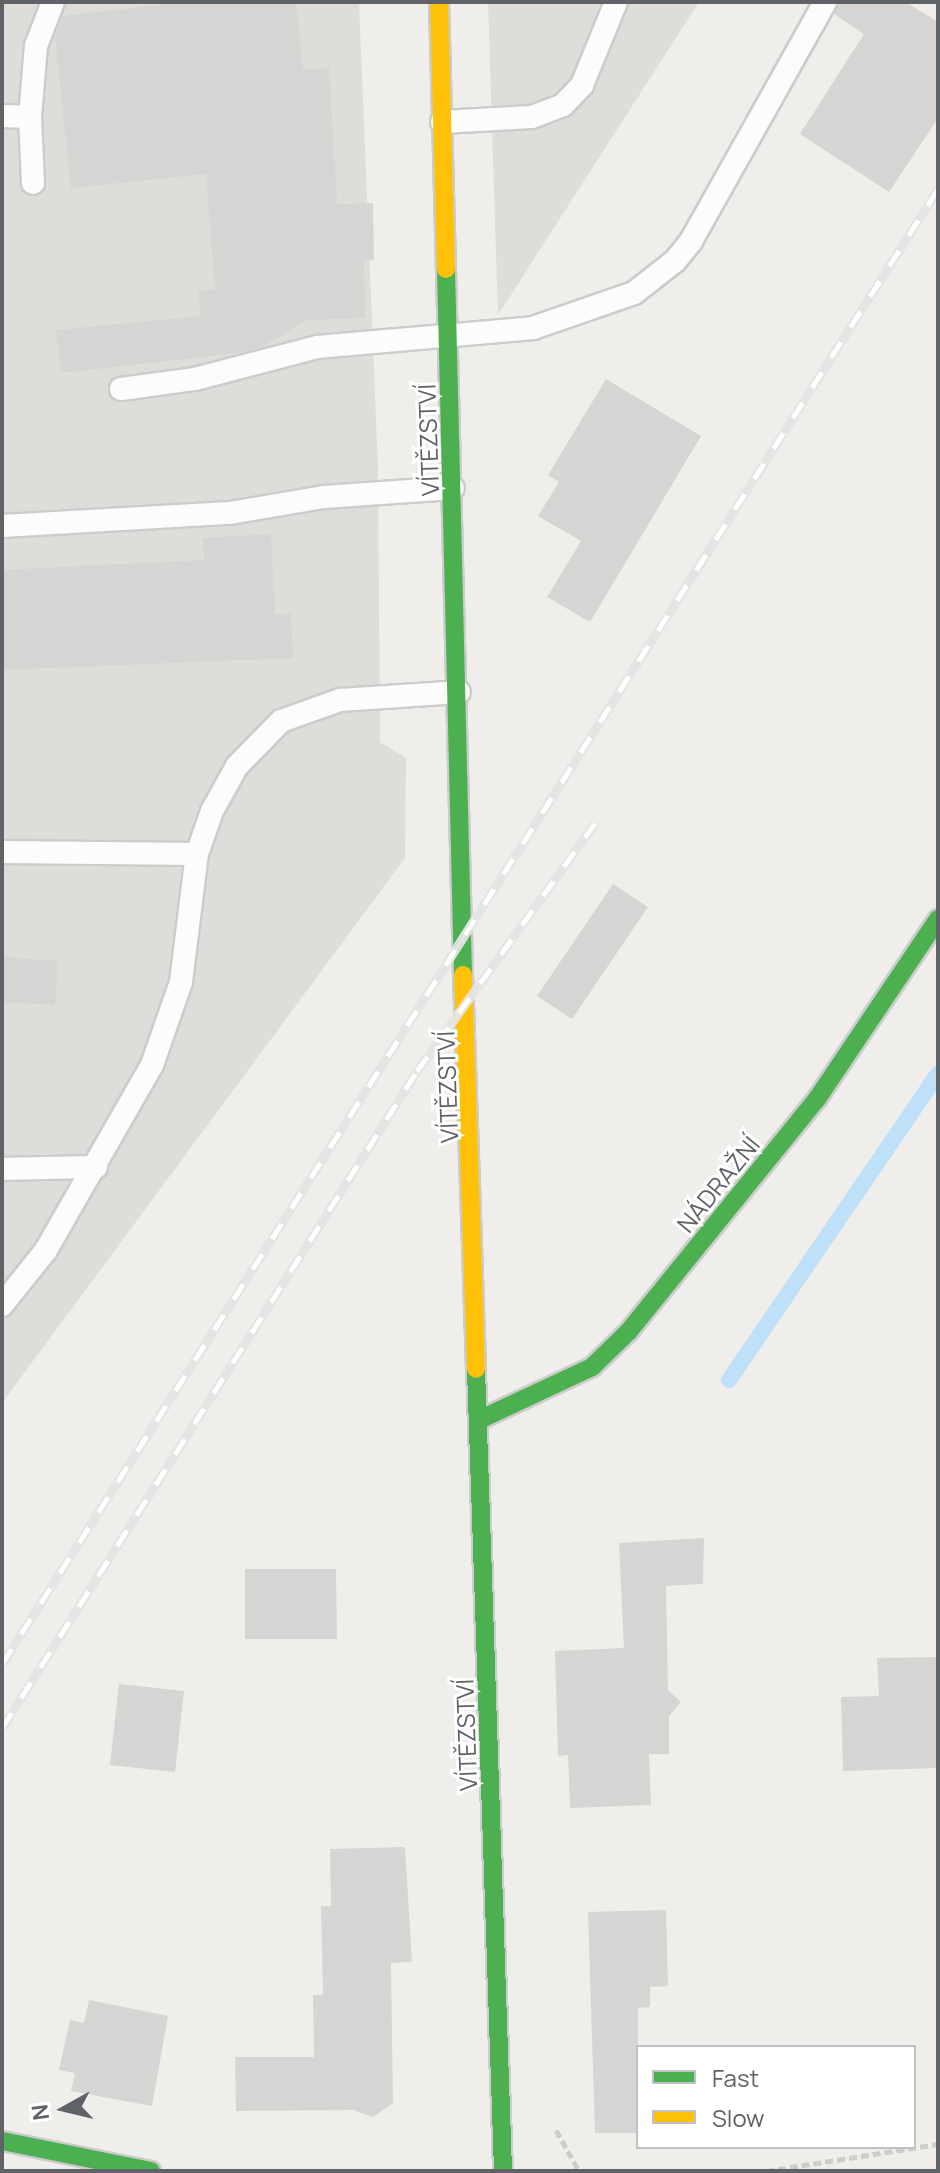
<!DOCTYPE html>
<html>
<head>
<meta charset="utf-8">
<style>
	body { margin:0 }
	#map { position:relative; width:940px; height:2173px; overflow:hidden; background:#efeeea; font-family:Manrope,sans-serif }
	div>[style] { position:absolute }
	.industrial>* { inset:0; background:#dfddda }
	.stream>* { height:16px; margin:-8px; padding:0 8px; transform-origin:8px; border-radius:8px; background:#bfe0f9 }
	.building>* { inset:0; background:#d6d5d3 }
	.path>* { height:5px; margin-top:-2.5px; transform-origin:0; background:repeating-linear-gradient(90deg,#cacfcc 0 8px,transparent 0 12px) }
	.roads { filter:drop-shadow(2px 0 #cbcccc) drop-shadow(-2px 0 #cbcccc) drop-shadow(0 2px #cbcccc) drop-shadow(0 -2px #cbcccc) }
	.lane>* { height:22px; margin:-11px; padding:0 11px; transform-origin:11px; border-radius:11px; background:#fdfcfc }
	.fast>* { height:18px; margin:-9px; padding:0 9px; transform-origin:9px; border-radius:9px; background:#4caf50 }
	.slow>* { height:18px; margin:-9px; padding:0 9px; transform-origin:9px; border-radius:9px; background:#ffc107 }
	.rail>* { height:9px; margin-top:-4.5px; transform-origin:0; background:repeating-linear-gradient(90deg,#fff 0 18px,#e4e4e4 0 36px); box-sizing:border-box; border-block:2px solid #e4e4e4 }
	span { translate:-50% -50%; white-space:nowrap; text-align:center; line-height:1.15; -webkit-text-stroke:6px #fff; paint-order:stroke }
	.street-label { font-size:24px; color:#5f6368 }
	.frame { position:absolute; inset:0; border:4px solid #5f6368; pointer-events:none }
	.legend { position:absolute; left:636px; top:2045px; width:280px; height:104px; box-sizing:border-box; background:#fff; border:2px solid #bfc1c3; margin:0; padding:10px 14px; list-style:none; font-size:24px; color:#5f6368 }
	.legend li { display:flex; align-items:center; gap:16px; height:40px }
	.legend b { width:40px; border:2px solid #bfc1c3 }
	.north { position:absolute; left:24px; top:2069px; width:80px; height:80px; -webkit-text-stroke:6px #fff; paint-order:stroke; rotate:262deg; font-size:22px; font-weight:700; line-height:32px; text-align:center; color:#5f6368 }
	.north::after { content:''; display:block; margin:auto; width:28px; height:36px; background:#5f6368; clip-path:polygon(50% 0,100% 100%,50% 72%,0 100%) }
</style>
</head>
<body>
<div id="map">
	<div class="industrial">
		<i style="clip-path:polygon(2px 2px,359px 2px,378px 467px,380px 742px,406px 758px,405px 858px,2px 1403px)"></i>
		<i style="clip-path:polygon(488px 2px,699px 2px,498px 315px)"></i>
	</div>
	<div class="stream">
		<i style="left:729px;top:1380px;width:371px;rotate:-55.7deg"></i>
	</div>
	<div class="building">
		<i style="clip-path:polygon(183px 2px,296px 2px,303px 70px,329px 68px,337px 204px,373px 203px,374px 260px,364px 260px,365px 318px,307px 320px,264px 346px,238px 353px,61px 373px,56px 330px,201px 316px,198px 291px,215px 289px,206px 174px,71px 188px,55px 37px,63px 16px)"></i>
		<i style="clip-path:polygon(839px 2px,906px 2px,938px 22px,938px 118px,889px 192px,800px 134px,864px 34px,834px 14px)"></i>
		<i style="clip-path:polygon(606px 379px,701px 436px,590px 622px,547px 597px,581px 541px,538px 516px,559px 482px,548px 475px)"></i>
		<i style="clip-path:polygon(271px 534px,275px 614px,291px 614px,293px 658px,2px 670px,2px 570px,204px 560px,203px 538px)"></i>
		<i style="clip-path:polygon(613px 884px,648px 907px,572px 1019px,537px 996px)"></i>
		<i style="clip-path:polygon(2px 957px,58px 961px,55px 1005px,2px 1002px)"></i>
		<i style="clip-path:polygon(704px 1538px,703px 1584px,666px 1586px,668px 1690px,681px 1702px,669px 1716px,669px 1754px,649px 1754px,651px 1805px,570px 1808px,568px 1755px,558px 1756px,555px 1651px,624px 1648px,619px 1543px)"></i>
		<i style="clip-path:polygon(245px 1569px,336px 1569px,337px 1639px,245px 1639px)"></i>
		<i style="clip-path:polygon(938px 1657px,938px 1768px,843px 1771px,841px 1697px,879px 1696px,877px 1658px)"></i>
		<i style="clip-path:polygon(119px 1684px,184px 1691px,175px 1772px,110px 1765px)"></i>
		<i style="clip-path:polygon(405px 1847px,412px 1962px,391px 1963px,393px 2103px,373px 2117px,353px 2110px,236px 2111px,235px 2057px,314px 2057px,313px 1995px,323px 1995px,321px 1906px,331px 1906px,330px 1849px)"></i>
		<i style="clip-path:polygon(666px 1910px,668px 1986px,650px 1987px,650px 2007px,638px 2008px,638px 2133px,595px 2133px,588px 1912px)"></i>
		<i style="clip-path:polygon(89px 2000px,168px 2016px,152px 2106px,71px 2091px,75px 2073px,59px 2070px,70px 2020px,84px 2023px)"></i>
	</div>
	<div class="path">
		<i style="left:556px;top:2130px;width:47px;rotate:60.7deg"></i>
		<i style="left:766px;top:2171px;width:174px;rotate:-8.9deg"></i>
	</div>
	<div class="roads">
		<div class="lane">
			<i style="left:2px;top:116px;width:28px;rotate:2deg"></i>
			<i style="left:30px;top:117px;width:66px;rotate:87.4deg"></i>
			<i style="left:30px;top:117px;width:71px;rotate:-85.2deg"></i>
			<i style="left:36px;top:46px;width:47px;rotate:-68.9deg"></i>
			<i style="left:442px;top:122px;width:90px;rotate:-3.2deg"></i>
			<i style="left:532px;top:117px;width:33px;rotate:-21deg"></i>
			<i style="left:563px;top:105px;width:28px;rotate:-46deg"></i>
			<i style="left:582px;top:85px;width:90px;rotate:-67.7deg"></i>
			<i style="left:121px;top:389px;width:75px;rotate:-7.7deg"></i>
			<i style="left:195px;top:379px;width:126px;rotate:-14.7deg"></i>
			<i style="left:317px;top:347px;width:217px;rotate:-5deg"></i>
			<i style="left:533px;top:328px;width:107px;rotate:-19.1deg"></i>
			<i style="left:634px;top:293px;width:52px;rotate:-38deg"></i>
			<i style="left:675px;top:261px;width:26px;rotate:-51deg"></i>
			<i style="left:691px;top:241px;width:274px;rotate:-60.7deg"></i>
			<i style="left:2px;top:526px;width:228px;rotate:-3.3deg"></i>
			<i style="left:230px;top:513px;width:95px;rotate:-9.7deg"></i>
			<i style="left:324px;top:497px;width:129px;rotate:-4deg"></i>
			<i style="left:2px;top:852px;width:195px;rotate:0.6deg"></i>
			<i style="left:197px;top:854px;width:46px;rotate:-70.8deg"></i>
			<i style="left:212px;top:811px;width:51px;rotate:-60.9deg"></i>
			<i style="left:237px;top:766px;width:63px;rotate:-45.6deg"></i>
			<i style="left:281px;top:721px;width:63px;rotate:-19.6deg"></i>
			<i style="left:340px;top:700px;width:119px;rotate:-3.8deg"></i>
			<i style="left:2px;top:1169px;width:94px;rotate:-1.2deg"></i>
			<i style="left:2px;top:1305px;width:70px;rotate:-51.3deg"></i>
			<i style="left:46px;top:1250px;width:213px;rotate:-60.2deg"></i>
			<i style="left:152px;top:1065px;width:88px;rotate:-70.7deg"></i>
			<i style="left:181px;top:982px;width:129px;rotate:-82.9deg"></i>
		</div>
		<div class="fast">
			<i style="left:446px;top:269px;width:706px;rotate:88.62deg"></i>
			<i style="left:476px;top:1369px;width:802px;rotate:88.07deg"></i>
			<i style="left:481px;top:1419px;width:123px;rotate:-25.1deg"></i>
			<i style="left:592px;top:1367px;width:52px;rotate:-44.2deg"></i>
			<i style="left:629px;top:1331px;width:299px;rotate:-51deg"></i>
			<i style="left:817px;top:1099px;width:217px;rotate:-56.1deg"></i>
			<i style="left:2px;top:2141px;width:152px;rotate:11.4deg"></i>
		</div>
		<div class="slow">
			<i style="left:439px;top:2px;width:267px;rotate:88.5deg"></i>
			<i style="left:463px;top:975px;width:394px;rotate:88.1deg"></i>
		</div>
	</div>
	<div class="rail">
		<i style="left:2px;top:1664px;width:1747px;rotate:-57.6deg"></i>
		<i style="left:2px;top:1728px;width:777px;rotate:-57.72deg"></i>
		<i style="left:417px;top:1071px;width:305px;rotate:-54.3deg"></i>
	</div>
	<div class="street-label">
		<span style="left:428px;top:440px;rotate:-92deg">VÍTĚZSTVÍ</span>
		<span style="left:447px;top:1087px;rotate:-92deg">VÍTĚZSTVÍ</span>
		<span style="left:718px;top:1184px;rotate:-51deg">NÁDRAŽNÍ</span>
		<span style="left:466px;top:1735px;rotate:-92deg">VÍTĚZSTVÍ</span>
	</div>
	<div class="frame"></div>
	<ul class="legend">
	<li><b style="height:10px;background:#4caf50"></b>Fast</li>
	<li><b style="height:10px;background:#ffc107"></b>Slow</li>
	</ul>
	<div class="north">N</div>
</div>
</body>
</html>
